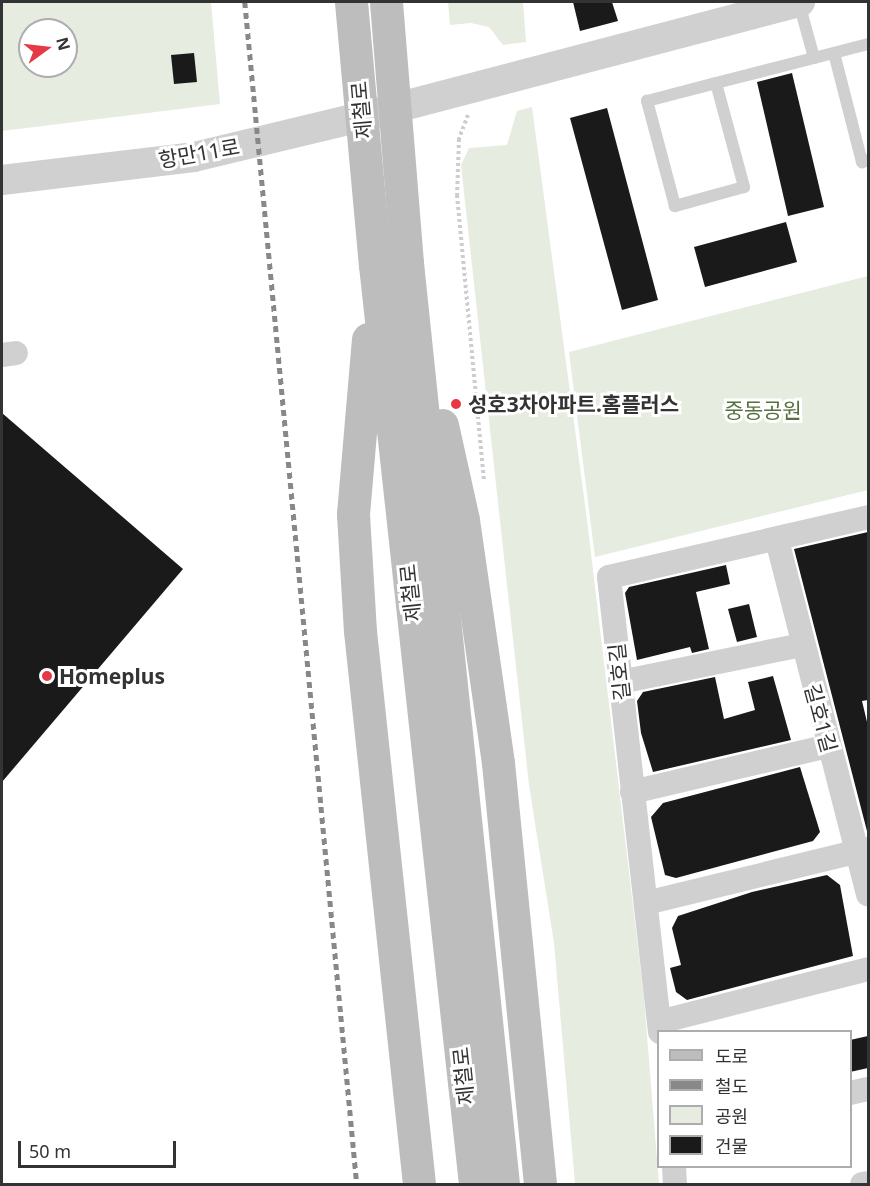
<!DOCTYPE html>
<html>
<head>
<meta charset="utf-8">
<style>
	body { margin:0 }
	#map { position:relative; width:870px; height:1186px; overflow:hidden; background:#fff; font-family:"Noto Sans","Noto Sans KR",sans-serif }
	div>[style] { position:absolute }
	.green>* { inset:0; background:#e6ecdf }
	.building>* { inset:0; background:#1a1a1a }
	.path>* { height:4px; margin-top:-2px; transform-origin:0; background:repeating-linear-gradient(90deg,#cdcdcd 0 3px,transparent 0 6px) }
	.service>* { height:12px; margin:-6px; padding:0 6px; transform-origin:6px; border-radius:6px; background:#d0d0d0 }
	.minor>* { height:24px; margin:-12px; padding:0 12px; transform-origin:12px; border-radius:12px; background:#d0d0d0 }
	.tertiary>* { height:30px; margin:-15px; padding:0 15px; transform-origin:15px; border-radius:15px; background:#d0d0d0 }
	.secondary>* { height:33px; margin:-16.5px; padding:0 16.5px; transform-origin:16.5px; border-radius:16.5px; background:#bdbdbd }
	.rail>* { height:4.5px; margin-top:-2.25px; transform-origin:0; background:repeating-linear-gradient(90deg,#888 0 6px,transparent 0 10.5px) }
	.dots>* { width:16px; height:16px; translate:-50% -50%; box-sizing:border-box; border:3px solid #fff; border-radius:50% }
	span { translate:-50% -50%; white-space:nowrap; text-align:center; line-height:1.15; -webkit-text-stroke:6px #fff; paint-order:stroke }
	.street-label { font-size:21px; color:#333 }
	.poi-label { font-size:21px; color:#333; font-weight:700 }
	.left { translate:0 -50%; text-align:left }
	.park-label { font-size:21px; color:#56703f }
	.frame { position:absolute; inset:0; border:3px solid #333; pointer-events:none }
	.legend { position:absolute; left:657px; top:1030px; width:195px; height:138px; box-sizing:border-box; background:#fff; border:2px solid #adadad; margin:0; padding:8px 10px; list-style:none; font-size:18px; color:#333 }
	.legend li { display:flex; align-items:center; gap:12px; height:30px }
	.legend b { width:30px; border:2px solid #adadad }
	.north { position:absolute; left:18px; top:18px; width:60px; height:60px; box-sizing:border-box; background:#fff; border:2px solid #adadad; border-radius:50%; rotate:75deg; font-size:16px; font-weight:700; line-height:24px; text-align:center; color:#333 }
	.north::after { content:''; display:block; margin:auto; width:21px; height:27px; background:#e63946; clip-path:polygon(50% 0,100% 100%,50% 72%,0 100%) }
	.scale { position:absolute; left:18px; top:1141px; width:158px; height:27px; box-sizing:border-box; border:3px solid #333; border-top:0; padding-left:8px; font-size:18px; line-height:21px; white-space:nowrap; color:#333; -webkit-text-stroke:4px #fff; paint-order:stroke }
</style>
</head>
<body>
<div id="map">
	<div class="green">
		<i style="clip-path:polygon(evenodd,2px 2px,211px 2px,220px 104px,2px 131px,2px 2px,30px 30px,66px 30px,66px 66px,30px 66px,30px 30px)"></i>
		<i style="clip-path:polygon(448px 2px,523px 2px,526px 42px,503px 45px,489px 27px,471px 23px,450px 25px)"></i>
		<i style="clip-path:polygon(532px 107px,587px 520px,644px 998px,659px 1184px,575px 1184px,554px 943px,529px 785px,461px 165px,469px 148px,507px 145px,517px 111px)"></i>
		<i style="clip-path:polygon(868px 276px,868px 490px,595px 557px,569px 352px)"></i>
	</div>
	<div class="building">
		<i style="clip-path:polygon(573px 2px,612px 2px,618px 21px,580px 31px)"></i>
		<i style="clip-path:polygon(194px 53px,197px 82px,174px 84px,171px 55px)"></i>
		<i style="clip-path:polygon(792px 73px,824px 207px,788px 216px,757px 82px)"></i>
		<i style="clip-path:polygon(607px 108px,658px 300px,622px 310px,570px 118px)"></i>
		<i style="clip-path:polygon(786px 222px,797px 262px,705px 287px,694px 247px)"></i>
		<i style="clip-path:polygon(2px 413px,183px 569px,2px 782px)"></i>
		<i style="clip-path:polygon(868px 532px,868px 700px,862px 701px,868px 726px,868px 835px,794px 549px)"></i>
		<i style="clip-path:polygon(726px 565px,730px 584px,696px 592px,709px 649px,692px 653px,690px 647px,637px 660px,625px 593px,629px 587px)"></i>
		<i style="clip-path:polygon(749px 604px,757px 637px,737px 642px,728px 609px)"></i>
		<i style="clip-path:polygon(773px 676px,791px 740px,653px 772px,641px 733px,637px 701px,643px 692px,715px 677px,724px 719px,755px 710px,748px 682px)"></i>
		<i style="clip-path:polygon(800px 767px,820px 832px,813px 841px,676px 878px,665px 875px,651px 817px,663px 803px)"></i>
		<i style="clip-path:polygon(827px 875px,840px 885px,853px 956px,687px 1000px,676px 992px,670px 968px,681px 965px,672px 928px,678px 916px,752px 892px)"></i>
		<i style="clip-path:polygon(868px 1036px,868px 1068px,850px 1072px,850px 1040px)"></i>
	</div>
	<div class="path">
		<i style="left:468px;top:115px;width:26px;rotate:111deg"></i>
		<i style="left:459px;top:139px;width:56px;rotate:92deg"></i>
		<i style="left:457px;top:195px;width:288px;rotate:84.6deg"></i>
	</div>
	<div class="service">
		<i style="left:799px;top:3px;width:57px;rotate:74.7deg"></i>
		<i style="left:814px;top:58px;width:56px;rotate:-14.5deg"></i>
		<i style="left:834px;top:53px;width:113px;rotate:75.6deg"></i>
		<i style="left:862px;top:162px;width:6px;rotate:-18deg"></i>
		<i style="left:716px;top:83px;width:108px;rotate:74.9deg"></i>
		<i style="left:744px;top:187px;width:72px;rotate:164.6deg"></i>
		<i style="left:675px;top:206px;width:109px;rotate:-104.9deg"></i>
		<i style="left:647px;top:101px;width:71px;rotate:-14.6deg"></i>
		<i style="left:716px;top:83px;width:101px;rotate:-14.3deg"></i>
	</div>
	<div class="minor">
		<i style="left:2px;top:355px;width:14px;rotate:-8deg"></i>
		<i style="left:777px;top:540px;width:366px;rotate:75.6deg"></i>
		<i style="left:620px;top:682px;width:186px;rotate:-11.5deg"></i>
		<i style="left:632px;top:792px;width:201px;rotate:-13.2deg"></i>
		<i style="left:646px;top:903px;width:228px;rotate:-13.7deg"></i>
		<i style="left:659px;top:1022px;width:216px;rotate:-14.2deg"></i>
		<i style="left:660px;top:1032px;width:458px;rotate:-96.4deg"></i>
		<i style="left:609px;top:577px;width:266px;rotate:-13deg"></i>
		<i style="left:850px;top:1093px;width:18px;rotate:-13deg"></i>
		<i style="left:674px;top:1166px;width:18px;rotate:87deg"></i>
		<i style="left:862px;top:1184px;width:6px;rotate:-9deg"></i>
	</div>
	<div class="tertiary">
		<i style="left:2px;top:180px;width:193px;rotate:-6.8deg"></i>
		<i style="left:194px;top:157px;width:172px;rotate:-13.5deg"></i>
		<i style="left:361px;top:117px;width:454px;rotate:-14.7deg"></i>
	</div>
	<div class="secondary">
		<i style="left:351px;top:2px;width:264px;rotate:84.8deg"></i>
		<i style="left:375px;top:265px;width:924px;rotate:83.79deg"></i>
		<i style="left:386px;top:2px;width:262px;rotate:85.4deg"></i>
		<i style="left:407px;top:263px;width:926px;rotate:84.05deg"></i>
		<i style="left:368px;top:339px;width:176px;rotate:94.9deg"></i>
		<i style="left:353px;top:514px;width:117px;rotate:86.6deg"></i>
		<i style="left:360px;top:631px;width:556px;rotate:83.91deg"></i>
		<i style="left:442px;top:425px;width:97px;rotate:77.5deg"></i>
		<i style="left:463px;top:520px;width:246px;rotate:81.8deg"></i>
		<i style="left:498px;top:763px;width:423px;rotate:84.3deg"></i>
	</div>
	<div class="rail">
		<i style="left:245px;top:2px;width:1187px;rotate:84.59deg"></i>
	</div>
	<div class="dots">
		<i style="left:456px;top:404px;background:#e63946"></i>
		<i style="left:47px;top:676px;background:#e63946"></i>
	</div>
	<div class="street-label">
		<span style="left:361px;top:110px;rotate:-95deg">제철로</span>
		<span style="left:199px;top:153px;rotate:-10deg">항만11로</span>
		<span style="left:410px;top:593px;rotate:-96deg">제철로</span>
		<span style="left:619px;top:672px;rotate:-96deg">길호길</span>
		<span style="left:821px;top:718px;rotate:75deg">길호1길</span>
		<span style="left:463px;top:1076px;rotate:-96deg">제철로</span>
	</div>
	<div class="poi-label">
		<span class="left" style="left:468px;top:404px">성호3차아파트.홈플러스</span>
		<span class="left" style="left:59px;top:676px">Homeplus</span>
	</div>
	<div class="park-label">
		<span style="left:763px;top:410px">중동공원</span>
	</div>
	<div class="frame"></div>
	<ul class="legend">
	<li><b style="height:8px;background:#bdbdbd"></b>도로</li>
	<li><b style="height:8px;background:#888"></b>철도</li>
	<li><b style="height:16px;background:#e6ecdf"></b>공원</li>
	<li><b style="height:16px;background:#1a1a1a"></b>건물</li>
	</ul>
	<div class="north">N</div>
	<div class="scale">50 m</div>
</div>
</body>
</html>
